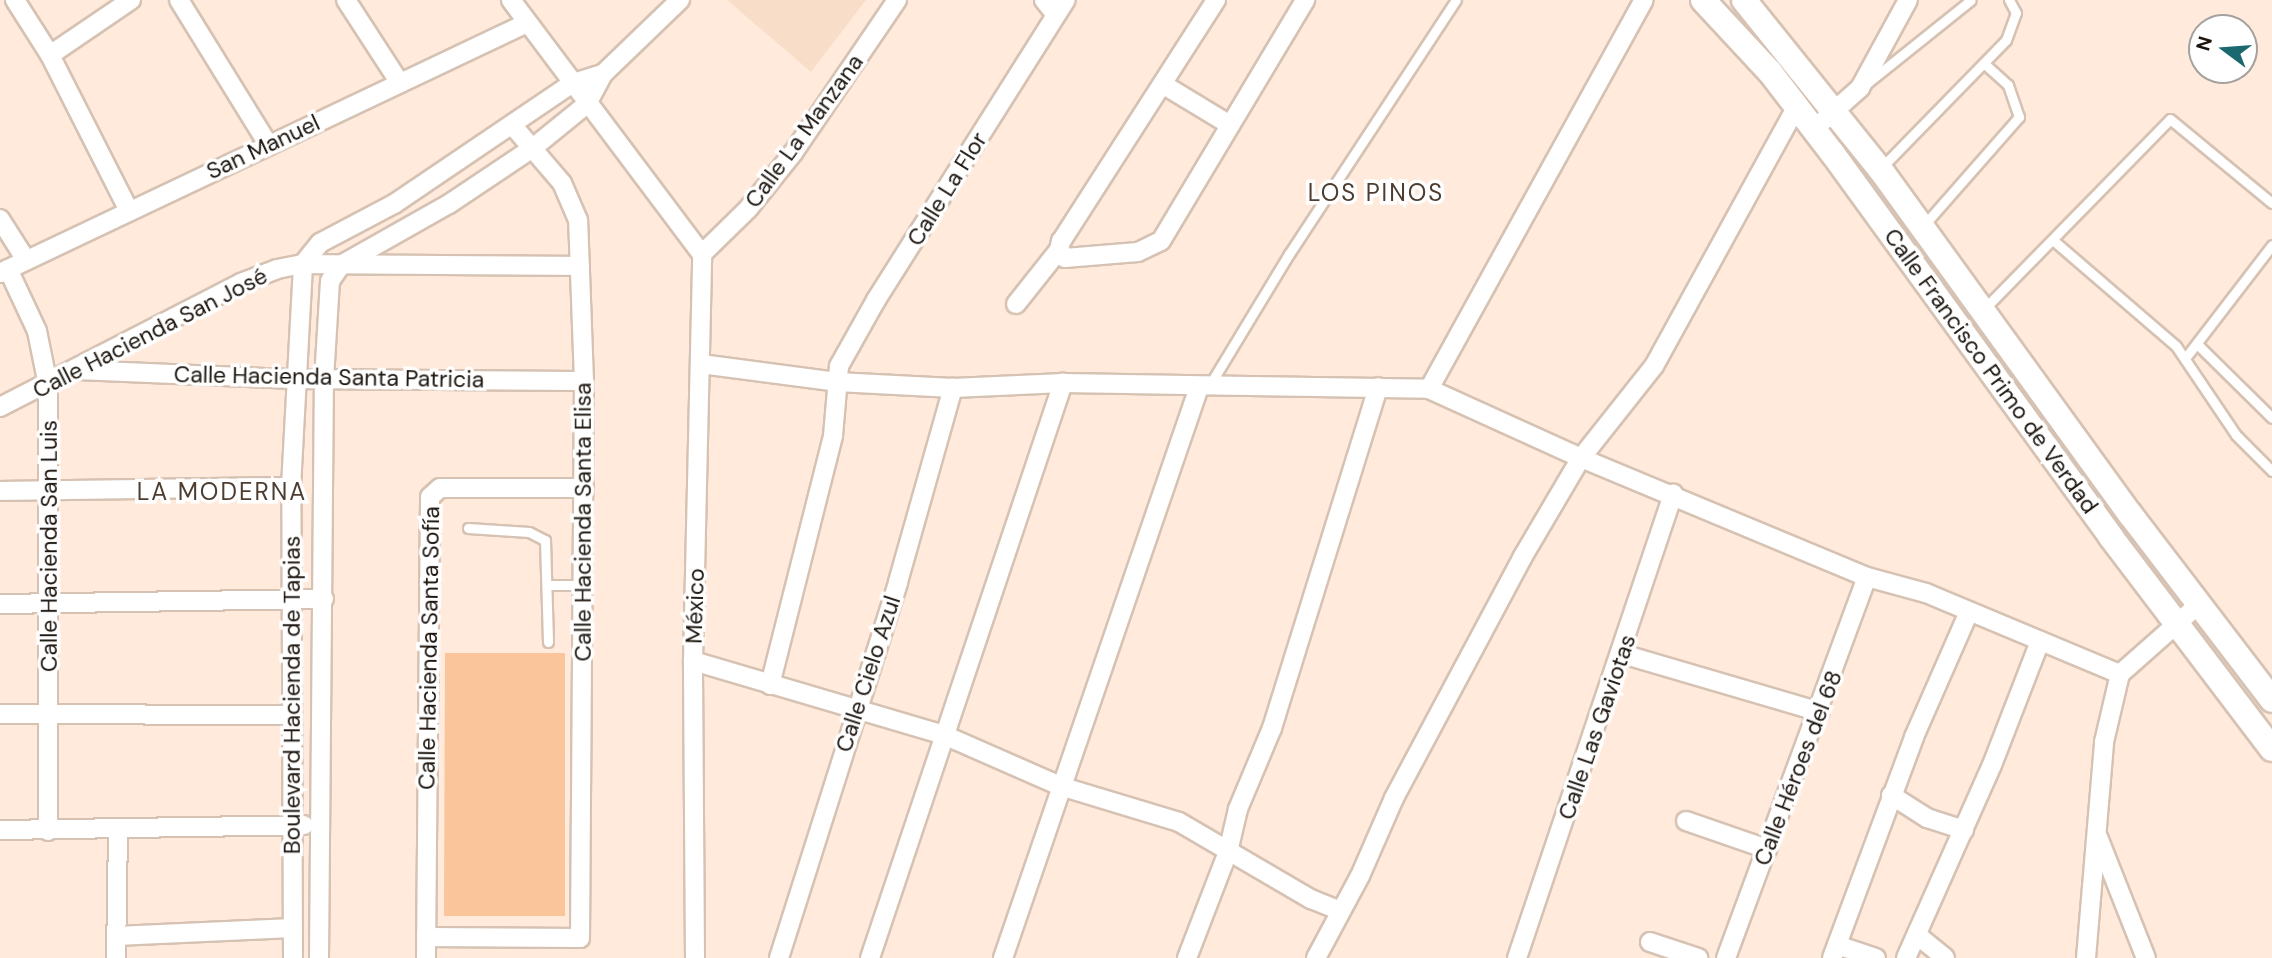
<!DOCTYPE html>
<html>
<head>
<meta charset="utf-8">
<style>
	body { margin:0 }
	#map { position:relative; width:2272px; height:958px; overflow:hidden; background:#ffeadb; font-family:"DM Sans",sans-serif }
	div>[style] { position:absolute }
	.built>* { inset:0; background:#f8dec9 }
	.green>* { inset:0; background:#fac59a }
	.roads { filter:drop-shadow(2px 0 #d6c2b3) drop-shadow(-2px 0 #d6c2b3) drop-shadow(0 2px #d6c2b3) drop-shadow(0 -2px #d6c2b3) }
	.service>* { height:9px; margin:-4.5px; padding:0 4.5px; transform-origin:4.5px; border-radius:4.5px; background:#fff }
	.minor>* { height:18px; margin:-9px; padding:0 9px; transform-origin:9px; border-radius:9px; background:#fff }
	.secondary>* { height:24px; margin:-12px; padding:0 12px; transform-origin:12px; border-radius:12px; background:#fff }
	span { translate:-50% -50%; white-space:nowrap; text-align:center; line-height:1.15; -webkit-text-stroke:7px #fff; paint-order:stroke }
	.street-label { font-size:23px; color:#1c150f }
	.neighbourhood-label { font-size:24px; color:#4d3d30; letter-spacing:2px }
	.north { position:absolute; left:2188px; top:14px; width:70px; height:70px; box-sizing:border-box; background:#fff; border:2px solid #a4a19f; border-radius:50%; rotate:286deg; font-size:19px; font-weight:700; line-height:28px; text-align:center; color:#1c150f }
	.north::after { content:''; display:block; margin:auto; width:24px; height:32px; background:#1b686f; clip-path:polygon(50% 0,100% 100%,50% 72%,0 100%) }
</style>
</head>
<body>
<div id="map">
	<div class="built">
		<i style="clip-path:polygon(727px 0,866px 0,811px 72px)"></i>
	</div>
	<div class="green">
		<i style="clip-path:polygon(445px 653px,565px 653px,565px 916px,444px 916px)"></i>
	</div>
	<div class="roads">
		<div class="service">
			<i style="left:1866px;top:84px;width:134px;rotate:-38.7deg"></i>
			<i style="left:1882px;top:167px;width:177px;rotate:-45.7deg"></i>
			<i style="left:2006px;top:40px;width:29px;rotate:-70deg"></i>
			<i style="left:2016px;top:13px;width:15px;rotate:-118deg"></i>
			<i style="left:1924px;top:225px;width:144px;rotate:-48.7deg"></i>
			<i style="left:2019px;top:117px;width:34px;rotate:-109deg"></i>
			<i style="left:2008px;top:85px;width:30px;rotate:-138deg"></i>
			<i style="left:2054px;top:241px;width:161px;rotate:40.7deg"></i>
			<i style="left:2176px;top:346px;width:107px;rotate:56deg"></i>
			<i style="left:2236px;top:435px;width:51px;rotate:45deg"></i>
			<i style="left:1985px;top:308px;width:264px;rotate:-45.6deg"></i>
			<i style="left:2170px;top:119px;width:132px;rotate:39.5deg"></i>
			<i style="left:2197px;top:344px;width:105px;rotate:44.6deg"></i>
			<i style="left:2186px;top:357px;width:141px;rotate:-52.5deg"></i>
			<i style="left:1209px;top:386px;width:154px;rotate:-58.8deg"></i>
			<i style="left:1289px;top:254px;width:304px;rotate:-56.7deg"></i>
			<i style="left:468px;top:528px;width:61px;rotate:3.8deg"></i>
			<i style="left:529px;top:532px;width:18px;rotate:27deg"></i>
			<i style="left:545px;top:540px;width:102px;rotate:88.3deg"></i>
			<i style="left:548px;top:585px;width:35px"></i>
		</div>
		<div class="minor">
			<i style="left:15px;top:0;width:65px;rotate:57.5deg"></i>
			<i style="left:50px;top:55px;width:175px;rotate:63.1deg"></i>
			<i style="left:179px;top:0;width:169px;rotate:58.3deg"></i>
			<i style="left:346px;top:0;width:99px;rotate:57deg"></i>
			<i style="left:511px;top:0;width:318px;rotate:53.1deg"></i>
			<i style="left:1044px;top:0;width:19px;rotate:51deg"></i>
			<i style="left:1216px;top:0;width:287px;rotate:122.7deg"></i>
			<i style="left:1061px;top:241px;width:9px;rotate:103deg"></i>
			<i style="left:1059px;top:250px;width:10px;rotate:53deg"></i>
			<i style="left:1065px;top:258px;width:73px;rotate:-4.7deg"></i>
			<i style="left:1138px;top:252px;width:25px;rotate:-26deg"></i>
			<i style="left:1161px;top:241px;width:281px;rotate:-59.1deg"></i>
			<i style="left:50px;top:55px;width:98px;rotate:-34.2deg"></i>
			<i style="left:1164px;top:85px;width:77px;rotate:31.2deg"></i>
			<i style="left:1814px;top:129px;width:62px;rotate:-41.7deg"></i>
			<i style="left:1860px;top:88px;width:100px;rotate:-61.4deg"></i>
			<i style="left:0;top:219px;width:49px;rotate:57.6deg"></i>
			<i style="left:702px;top:254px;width:64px;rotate:-44.4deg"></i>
			<i style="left:748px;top:209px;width:72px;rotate:-51.2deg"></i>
			<i style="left:793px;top:153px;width:185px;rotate:-55.8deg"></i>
			<i style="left:8px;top:269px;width:68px;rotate:64.9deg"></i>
			<i style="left:37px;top:331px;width:55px;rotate:78.5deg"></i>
			<i style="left:48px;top:385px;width:446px;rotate:90deg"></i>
			<i style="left:0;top:273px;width:583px;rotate:-25.38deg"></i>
			<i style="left:1016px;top:304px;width:69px;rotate:-51.5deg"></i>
			<i style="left:701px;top:364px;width:137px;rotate:7.5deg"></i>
			<i style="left:837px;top:382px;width:116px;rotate:3deg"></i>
			<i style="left:953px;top:388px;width:110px;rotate:-2.6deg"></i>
			<i style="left:1063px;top:383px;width:366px;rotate:0.9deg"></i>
			<i style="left:1429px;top:389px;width:167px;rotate:24.4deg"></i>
			<i style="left:1581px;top:458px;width:310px;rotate:22.6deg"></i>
			<i style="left:1867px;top:577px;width:61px;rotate:15.2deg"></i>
			<i style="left:1926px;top:593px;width:210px;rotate:22.7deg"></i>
			<i style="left:77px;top:370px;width:218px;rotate:2.4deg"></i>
			<i style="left:295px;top:379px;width:289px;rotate:0.4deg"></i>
			<i style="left:1429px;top:389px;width:444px;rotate:-61.1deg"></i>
			<i style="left:0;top:407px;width:271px;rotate:-27.2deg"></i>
			<i style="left:241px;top:283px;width:39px;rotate:-21deg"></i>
			<i style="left:277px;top:269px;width:26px;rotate:-11deg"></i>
			<i style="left:303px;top:264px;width:277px;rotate:0.4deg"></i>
			<i style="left:0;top:491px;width:291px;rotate:-0.8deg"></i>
			<i style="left:0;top:604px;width:324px;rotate:-0.9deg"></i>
			<i style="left:1622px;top:654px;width:206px;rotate:16.3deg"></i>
			<i style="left:693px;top:661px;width:262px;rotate:16.4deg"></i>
			<i style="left:944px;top:735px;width:127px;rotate:23.7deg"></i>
			<i style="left:1060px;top:786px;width:124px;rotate:16.8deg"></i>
			<i style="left:1179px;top:822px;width:153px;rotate:30.3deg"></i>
			<i style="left:1311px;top:899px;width:32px;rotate:22deg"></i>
			<i style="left:770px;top:685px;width:257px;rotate:-75.8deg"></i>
			<i style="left:833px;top:436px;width:70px;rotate:-85.1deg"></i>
			<i style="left:839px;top:366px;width:76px;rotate:-60.7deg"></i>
			<i style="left:876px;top:300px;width:355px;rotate:-57.7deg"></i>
			<i style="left:0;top:714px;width:291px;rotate:0.2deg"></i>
			<i style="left:1891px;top:795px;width:43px;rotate:32.6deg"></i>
			<i style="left:1927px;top:818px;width:39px;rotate:18deg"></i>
			<i style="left:1686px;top:821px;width:86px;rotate:19.1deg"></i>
			<i style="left:0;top:830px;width:304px;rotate:-0.9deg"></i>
			<i style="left:2098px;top:837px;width:130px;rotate:68.4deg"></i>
			<i style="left:1917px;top:935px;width:36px;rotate:39deg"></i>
			<i style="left:116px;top:936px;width:177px;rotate:-2.6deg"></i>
			<i style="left:426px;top:937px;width:154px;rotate:0.4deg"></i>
			<i style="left:580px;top:938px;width:557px;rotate:-89.59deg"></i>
			<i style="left:584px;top:381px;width:161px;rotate:-92.1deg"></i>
			<i style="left:578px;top:220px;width:40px;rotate:-113.4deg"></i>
			<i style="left:562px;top:183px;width:74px;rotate:-130.6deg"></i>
			<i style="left:1650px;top:942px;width:51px;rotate:18.4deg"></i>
			<i style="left:1837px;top:945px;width:41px;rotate:18.4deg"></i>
			<i style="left:116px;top:958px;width:127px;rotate:-89.1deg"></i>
			<i style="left:293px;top:958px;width:471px;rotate:-90.2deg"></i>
			<i style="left:291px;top:487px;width:223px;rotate:-86.9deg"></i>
			<i style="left:303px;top:264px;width:27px;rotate:-51deg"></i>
			<i style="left:320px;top:243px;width:84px;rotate:-27.8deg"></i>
			<i style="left:394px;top:204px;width:216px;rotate:-34.1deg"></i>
			<i style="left:573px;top:83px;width:31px;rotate:-17deg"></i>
			<i style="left:319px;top:958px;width:579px;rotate:-89.51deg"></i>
			<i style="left:324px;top:379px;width:98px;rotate:-86.5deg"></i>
			<i style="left:330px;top:281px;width:19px;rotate:-55deg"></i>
			<i style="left:341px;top:265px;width:124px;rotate:-29.5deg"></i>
			<i style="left:449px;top:204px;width:102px;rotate:-33.8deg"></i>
			<i style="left:534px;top:147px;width:68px;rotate:-39.1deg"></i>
			<i style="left:587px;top:104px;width:34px;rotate:-62deg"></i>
			<i style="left:603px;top:74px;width:107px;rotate:-43.9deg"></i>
			<i style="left:426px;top:958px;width:461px;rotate:-89.5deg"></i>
			<i style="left:430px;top:497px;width:13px;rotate:-42deg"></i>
			<i style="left:440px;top:488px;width:144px"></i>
			<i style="left:695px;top:958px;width:297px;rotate:-90.4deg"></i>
			<i style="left:693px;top:661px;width:407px;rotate:-88.7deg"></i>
			<i style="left:779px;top:958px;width:394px;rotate:-72.4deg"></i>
			<i style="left:898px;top:582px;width:202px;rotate:-74.2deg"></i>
			<i style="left:870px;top:958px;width:607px;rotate:-71.45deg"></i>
			<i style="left:1003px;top:958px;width:604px;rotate:-71.05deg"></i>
			<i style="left:1187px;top:958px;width:114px;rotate:-68.9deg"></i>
			<i style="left:1228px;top:852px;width:44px;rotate:-76.9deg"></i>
			<i style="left:1238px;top:809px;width:88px;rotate:-67.2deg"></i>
			<i style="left:1272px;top:728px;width:357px;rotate:-72.7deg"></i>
			<i style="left:1316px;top:958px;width:93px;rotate:-61.8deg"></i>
			<i style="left:1360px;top:876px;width:85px;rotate:-66.4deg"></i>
			<i style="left:1394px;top:798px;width:272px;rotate:-61.9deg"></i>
			<i style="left:1522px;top:558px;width:116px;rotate:-59.5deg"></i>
			<i style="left:1581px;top:458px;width:117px;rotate:-51.6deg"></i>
			<i style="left:1654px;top:366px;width:297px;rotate:-61.2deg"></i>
			<i style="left:1517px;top:958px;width:490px;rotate:-71.4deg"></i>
			<i style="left:1726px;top:958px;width:406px;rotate:-69.7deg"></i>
			<i style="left:1832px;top:958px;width:236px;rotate:-69.6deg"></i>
			<i style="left:1914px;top:737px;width:137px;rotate:-66.3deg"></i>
			<i style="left:1906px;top:958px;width:211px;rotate:-66deg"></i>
			<i style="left:1992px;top:765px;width:133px;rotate:-68.8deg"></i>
			<i style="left:2086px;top:958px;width:217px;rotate:-85.2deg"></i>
			<i style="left:2104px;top:742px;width:70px;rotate:-76.8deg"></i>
			<i style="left:2120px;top:674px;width:104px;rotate:-41.5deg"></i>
		</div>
		<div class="secondary">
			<i style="left:1703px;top:0;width:98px;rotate:47.1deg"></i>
			<i style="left:1770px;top:72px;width:103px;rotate:52.5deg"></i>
			<i style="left:1833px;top:154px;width:473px;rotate:54deg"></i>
			<i style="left:2111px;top:537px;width:266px;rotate:52.8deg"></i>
			<i style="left:1744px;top:0;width:217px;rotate:51.2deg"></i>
			<i style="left:1880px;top:169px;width:426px;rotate:54.1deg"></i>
			<i style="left:2130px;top:514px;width:234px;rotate:52.6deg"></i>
		</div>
	</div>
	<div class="street-label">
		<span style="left:804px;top:131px;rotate:-54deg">Calle La Manzana</span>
		<span style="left:263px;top:147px;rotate:-25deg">San Manuel</span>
		<span style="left:947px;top:189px;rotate:-58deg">Calle La Flor</span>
		<span style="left:150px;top:333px;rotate:-27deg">Calle Hacienda San José</span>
		<span style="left:1991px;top:371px;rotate:54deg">Calle Francisco Primo de Verdad</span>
		<span style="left:329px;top:377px;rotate:1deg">Calle Hacienda Santa Patricia</span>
		<span style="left:583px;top:522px;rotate:-90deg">Calle Hacienda Santa Elisa</span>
		<span style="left:49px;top:546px;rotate:-90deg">Calle Hacienda San Luis</span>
		<span style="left:695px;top:606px;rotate:-88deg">México</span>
		<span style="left:429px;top:648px;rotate:-89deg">Calle Hacienda Santa Sofía</span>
		<span style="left:868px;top:674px;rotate:-72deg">Calle Cielo Azul</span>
		<span style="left:292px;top:695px;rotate:-90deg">Boulevard Hacienda de Tapias</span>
		<span style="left:1597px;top:727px;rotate:-71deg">Calle Las Gaviotas</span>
		<span style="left:1798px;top:768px;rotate:-69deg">Calle Héroes del 68</span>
	</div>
	<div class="neighbourhood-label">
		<span style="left:1376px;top:193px">LOS PINOS</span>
		<span style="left:222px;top:492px">LA MODERNA</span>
	</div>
	<div class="north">N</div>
</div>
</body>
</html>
